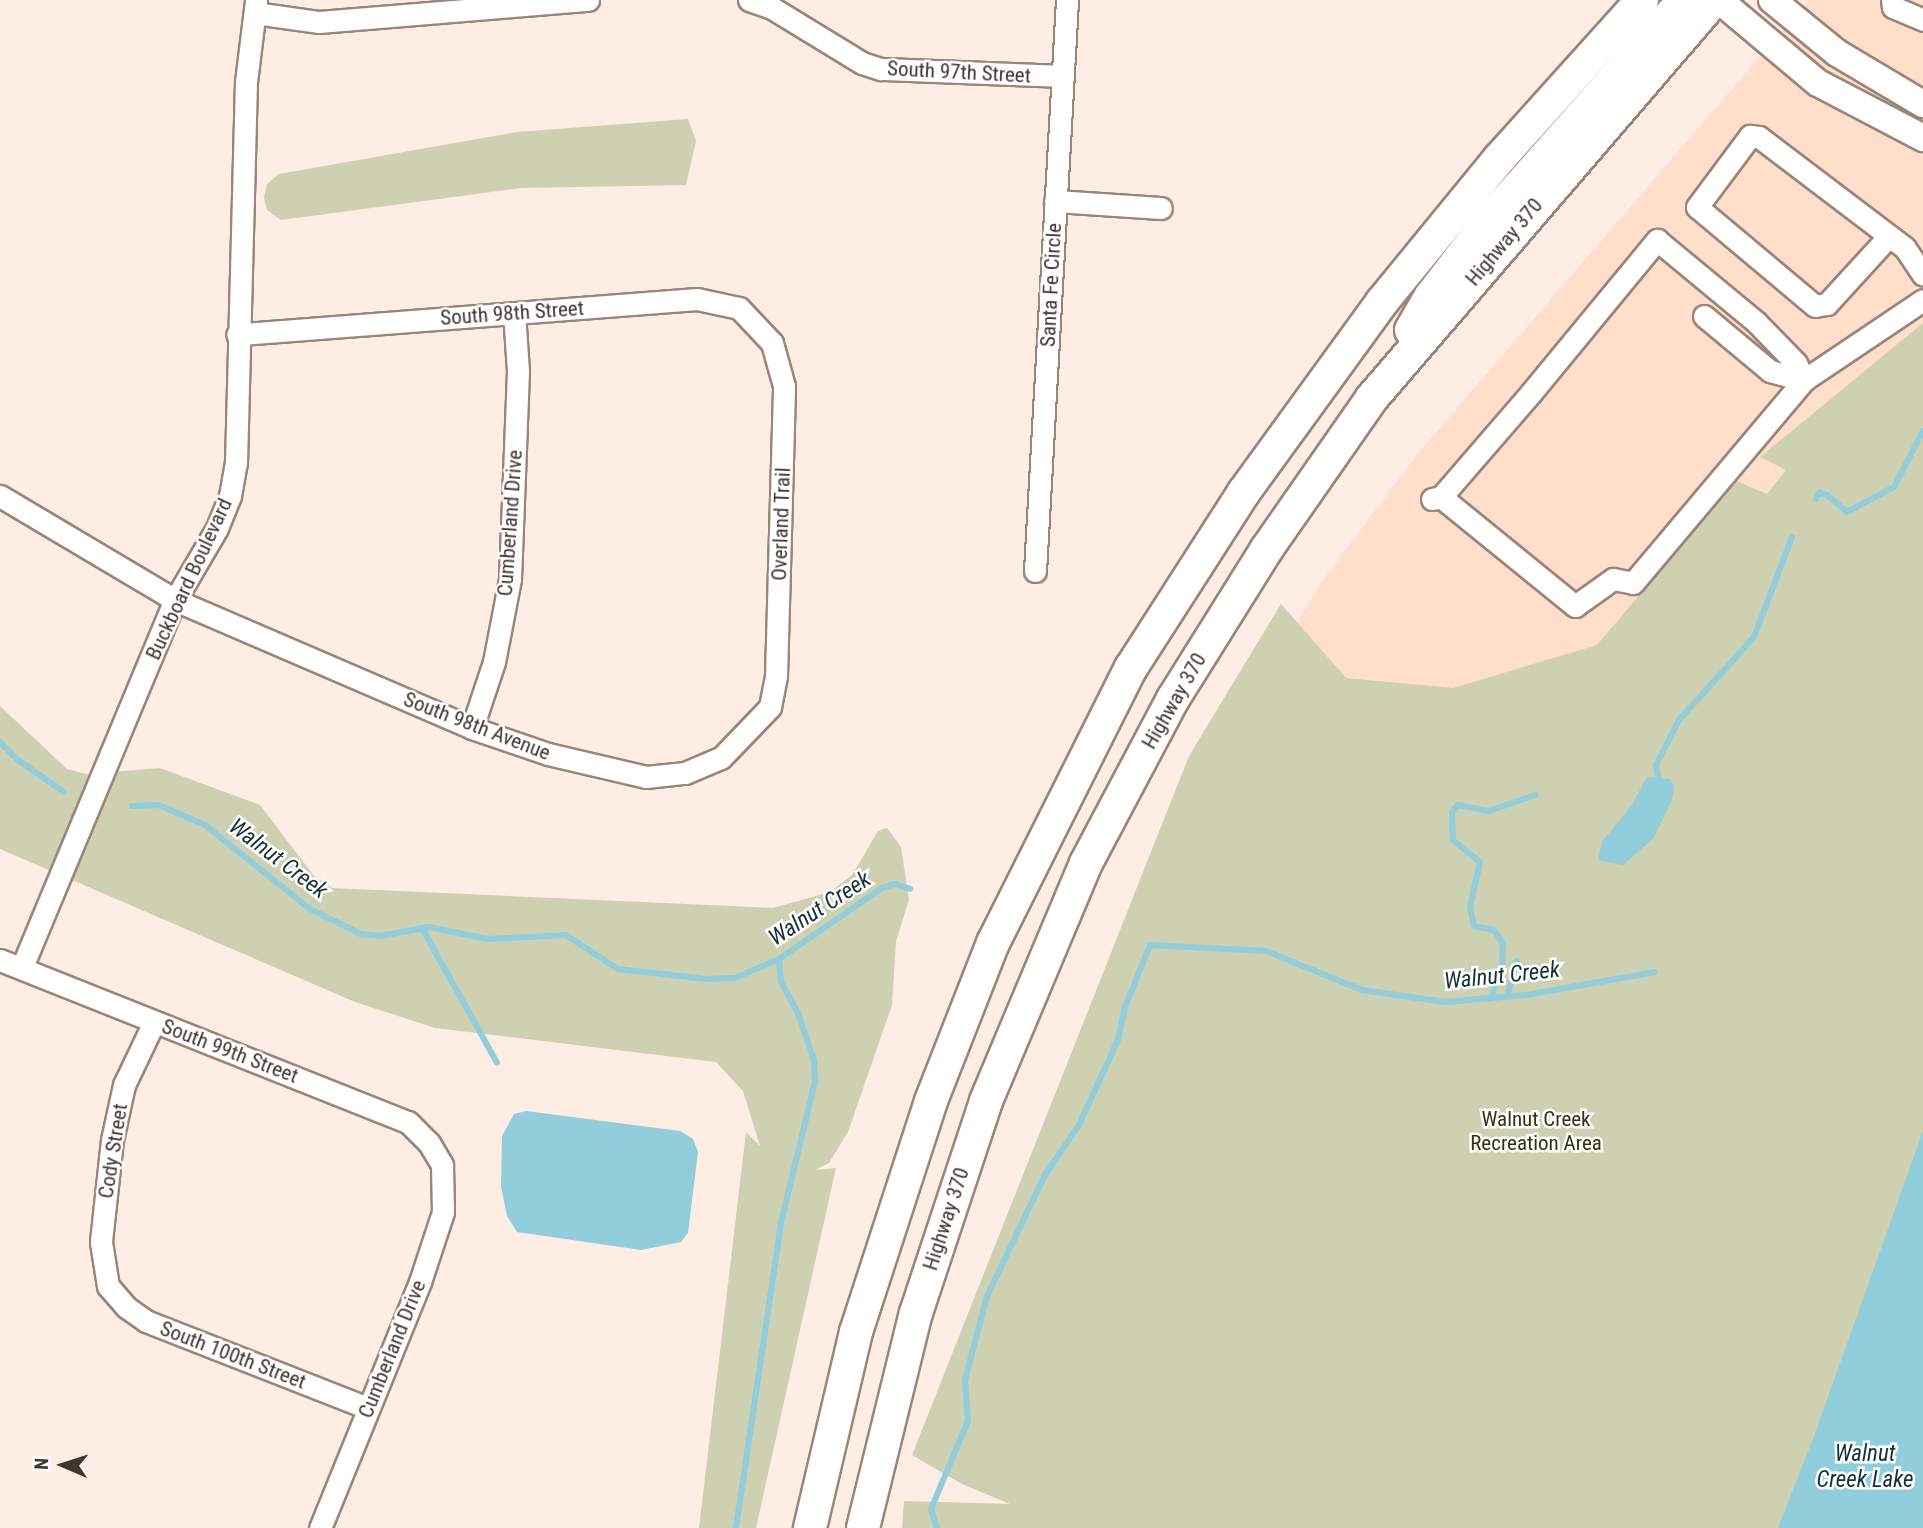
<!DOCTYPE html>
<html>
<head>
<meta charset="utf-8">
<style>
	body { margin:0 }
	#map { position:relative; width:1923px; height:1528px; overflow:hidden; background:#fdede4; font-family:"Roboto Condensed",sans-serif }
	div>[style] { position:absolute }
	.built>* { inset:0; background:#ffdecb }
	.green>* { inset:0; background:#cdd0b1 }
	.water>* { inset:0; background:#91cdda }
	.stream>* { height:6px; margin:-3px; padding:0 3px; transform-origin:3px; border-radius:3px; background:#91cdda }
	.roads { filter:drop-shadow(2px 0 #9c8577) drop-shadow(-2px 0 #9c8577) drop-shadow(0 2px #9c8577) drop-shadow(0 -2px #9c8577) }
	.minor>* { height:21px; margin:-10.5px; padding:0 10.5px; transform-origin:10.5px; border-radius:10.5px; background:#fff }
	.major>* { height:26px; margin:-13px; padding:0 13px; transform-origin:13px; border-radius:13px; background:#fff }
	.highway>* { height:32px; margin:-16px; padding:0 16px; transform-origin:16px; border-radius:16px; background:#fff }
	span { translate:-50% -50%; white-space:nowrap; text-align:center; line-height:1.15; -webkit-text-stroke:5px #fff; paint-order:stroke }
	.street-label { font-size:21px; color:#3f3630 }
	.park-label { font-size:21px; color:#31330e }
	.water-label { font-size:23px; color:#133137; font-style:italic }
	.north { position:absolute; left:28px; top:1430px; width:70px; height:70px; -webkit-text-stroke:5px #fff; paint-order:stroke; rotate:273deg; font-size:19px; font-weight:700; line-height:28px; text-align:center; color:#3f3630 }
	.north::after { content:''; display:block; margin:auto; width:24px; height:32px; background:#3f3630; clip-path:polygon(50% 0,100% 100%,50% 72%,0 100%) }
</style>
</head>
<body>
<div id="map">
	<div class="built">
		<i style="clip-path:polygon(1809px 0,1923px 0,1923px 358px,1629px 667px,1238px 717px,1324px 579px,1420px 451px)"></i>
	</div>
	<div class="green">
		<i style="clip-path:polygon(688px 119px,696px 141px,686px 185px,521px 188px,281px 220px,267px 210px,264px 198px,267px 184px,279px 174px,517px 132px)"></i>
		<i style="clip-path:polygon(1923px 323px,1923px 1528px,902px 1528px,904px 1501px,1010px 1504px,962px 1484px,912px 1455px,1189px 756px,1281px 604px,1346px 678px,1453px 688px,1597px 645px,1736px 481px,1767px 494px,1786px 470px,1760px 457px)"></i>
		<i style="clip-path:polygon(0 706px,67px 769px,86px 774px,160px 768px,260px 805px,314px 876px,332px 888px,773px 908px,830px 892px,852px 875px,878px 831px,887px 828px,901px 847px,909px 900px,896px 941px,892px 1005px,848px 1132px,829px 1163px,815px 1170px,836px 1168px,756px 1528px,699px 1528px,746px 1132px,760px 1146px,743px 1091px,716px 1062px,435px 1028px,355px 1002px,0 849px)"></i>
	</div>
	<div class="water">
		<i style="clip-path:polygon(1647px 777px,1669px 779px,1674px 785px,1672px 800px,1653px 839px,1623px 865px,1598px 860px,1602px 842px,1631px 806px)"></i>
		<i style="clip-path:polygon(526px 1111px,680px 1131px,693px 1139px,698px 1152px,688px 1233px,681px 1242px,641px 1250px,517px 1232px,507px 1216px,501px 1187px,502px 1136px,514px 1114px)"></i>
		<i style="clip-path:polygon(1923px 1131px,1923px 1528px,1778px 1528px,1814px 1436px)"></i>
	</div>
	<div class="stream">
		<i style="left:1816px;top:499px;width:7px;rotate:-63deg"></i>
		<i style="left:1819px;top:493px;width:8px;rotate:14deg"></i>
		<i style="left:1827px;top:495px;width:26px;rotate:40deg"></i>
		<i style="left:1847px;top:512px;width:53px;rotate:-28deg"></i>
		<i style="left:1894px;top:487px;width:63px;rotate:-62.6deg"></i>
		<i style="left:0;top:742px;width:25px;rotate:45deg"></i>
		<i style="left:18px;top:760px;width:56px;rotate:34.8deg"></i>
		<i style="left:1658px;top:776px;width:11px;rotate:-100deg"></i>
		<i style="left:1656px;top:765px;width:51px;rotate:-62.9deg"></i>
		<i style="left:1679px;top:720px;width:112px;rotate:-47.9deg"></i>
		<i style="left:1754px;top:637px;width:107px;rotate:-69.2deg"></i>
		<i style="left:132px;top:806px;width:27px;rotate:-2deg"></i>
		<i style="left:159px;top:805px;width:50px;rotate:23.5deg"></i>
		<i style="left:205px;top:825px;width:134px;rotate:38.7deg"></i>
		<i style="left:310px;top:909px;width:57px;rotate:26.1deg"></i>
		<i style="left:361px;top:934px;width:20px;rotate:6deg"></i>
		<i style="left:381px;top:936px;width:49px;rotate:-10.6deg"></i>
		<i style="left:429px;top:927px;width:60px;rotate:11.5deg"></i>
		<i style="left:488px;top:939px;width:78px;rotate:-2.9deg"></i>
		<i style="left:566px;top:935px;width:62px;rotate:33.2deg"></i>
		<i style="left:618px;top:969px;width:89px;rotate:6.5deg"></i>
		<i style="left:706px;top:979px;width:29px;rotate:-2deg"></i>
		<i style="left:735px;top:978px;width:48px;rotate:-23.4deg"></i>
		<i style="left:779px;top:959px;width:125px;rotate:-34.6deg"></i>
		<i style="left:882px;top:888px;width:14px;rotate:-17deg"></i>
		<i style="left:895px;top:884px;width:16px;rotate:18deg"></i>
		<i style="left:422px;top:928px;width:154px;rotate:60.9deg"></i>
		<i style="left:1507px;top:997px;width:37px;rotate:-74deg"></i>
		<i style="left:1490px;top:999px;width:31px;rotate:-68deg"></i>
		<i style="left:1502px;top:970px;width:26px;rotate:-88deg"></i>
		<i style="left:1503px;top:944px;width:17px;rotate:-123deg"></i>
		<i style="left:1494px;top:930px;width:20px;rotate:-169deg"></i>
		<i style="left:1474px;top:926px;width:19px;rotate:-102deg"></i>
		<i style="left:1470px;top:907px;width:46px;rotate:-77.5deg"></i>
		<i style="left:1480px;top:862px;width:35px;rotate:-141deg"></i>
		<i style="left:1453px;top:840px;width:28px;rotate:-92deg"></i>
		<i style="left:1452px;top:812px;width:9px;rotate:-49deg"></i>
		<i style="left:1458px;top:805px;width:32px;rotate:11deg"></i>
		<i style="left:1489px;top:811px;width:49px;rotate:-19.2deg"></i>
		<i style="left:736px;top:1528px;width:308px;rotate:-81.6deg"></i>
		<i style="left:781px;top:1223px;width:146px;rotate:-76.5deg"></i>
		<i style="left:815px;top:1081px;width:21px;rotate:-93deg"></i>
		<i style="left:814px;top:1060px;width:50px;rotate:-108.8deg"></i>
		<i style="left:798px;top:1013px;width:35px;rotate:-119deg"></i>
		<i style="left:781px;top:982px;width:23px;rotate:-95deg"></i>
		<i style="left:937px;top:1528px;width:20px;rotate:-108deg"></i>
		<i style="left:931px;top:1509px;width:95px;rotate:-67.2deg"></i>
		<i style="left:968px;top:1421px;width:41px;rotate:-94.2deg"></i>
		<i style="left:965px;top:1380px;width:87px;rotate:-75.3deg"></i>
		<i style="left:987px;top:1296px;width:134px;rotate:-64.4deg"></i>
		<i style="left:1045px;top:1175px;width:60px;rotate:-55.8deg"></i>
		<i style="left:1079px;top:1125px;width:94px;rotate:-65.4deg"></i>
		<i style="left:1118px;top:1040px;width:34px;rotate:-78deg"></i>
		<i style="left:1125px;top:1007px;width:67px;rotate:-68deg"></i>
		<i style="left:1150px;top:945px;width:116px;rotate:3deg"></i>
		<i style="left:1266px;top:951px;width:104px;rotate:22.1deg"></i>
		<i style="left:1362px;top:990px;width:84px;rotate:8.2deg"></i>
		<i style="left:1445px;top:1002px;width:81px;rotate:-4.9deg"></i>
		<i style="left:1526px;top:995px;width:131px;rotate:-10.1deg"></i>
	</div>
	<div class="roads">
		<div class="minor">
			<i style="left:749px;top:0;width:24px;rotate:19deg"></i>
			<i style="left:772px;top:8px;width:105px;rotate:31.4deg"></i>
			<i style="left:862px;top:63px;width:20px;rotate:18deg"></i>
			<i style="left:881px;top:69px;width:179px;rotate:2.2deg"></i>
			<i style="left:1892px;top:0;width:7px;rotate:82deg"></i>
			<i style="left:1893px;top:7px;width:33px;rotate:23deg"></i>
			<i style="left:255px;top:13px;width:65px;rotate:8deg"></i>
			<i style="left:319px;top:22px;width:270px;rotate:-4.7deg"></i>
			<i style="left:1055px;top:201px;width:106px;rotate:3.8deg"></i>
			<i style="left:1889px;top:236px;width:92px;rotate:132.4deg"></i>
			<i style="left:1827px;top:304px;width:12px;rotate:171deg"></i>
			<i style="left:1815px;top:306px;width:154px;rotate:-140deg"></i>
			<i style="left:1697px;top:207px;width:89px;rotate:-53.3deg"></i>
			<i style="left:1750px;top:136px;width:9px;rotate:6deg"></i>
			<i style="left:1759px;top:137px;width:183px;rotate:37.2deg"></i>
			<i style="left:1905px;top:248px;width:32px;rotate:56deg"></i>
			<i style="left:1704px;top:316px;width:86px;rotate:39.8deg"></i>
			<i style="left:1770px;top:371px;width:35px;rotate:15deg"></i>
			<i style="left:0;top:496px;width:204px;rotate:30.7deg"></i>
			<i style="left:175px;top:600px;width:323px;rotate:23.3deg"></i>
			<i style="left:472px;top:728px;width:80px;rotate:18.9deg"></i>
			<i style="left:548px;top:754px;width:101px;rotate:13.2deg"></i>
			<i style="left:646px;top:777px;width:39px;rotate:-6deg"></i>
			<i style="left:685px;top:773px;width:39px;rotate:-23deg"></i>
			<i style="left:721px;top:758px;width:71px;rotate:-46.1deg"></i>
			<i style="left:770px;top:707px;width:32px;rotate:-79deg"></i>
			<i style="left:776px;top:676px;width:290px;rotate:-88.4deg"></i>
			<i style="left:784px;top:386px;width:45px;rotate:-105.6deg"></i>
			<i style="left:772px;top:343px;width:48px;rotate:-133.3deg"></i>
			<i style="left:739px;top:308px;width:43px;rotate:-167.9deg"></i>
			<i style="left:697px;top:299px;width:461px;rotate:175.6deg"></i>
			<i style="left:1441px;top:497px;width:173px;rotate:39.1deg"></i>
			<i style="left:1575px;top:606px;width:47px;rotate:-35.4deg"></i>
			<i style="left:1613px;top:579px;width:20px;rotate:11deg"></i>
			<i style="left:1633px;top:583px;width:265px;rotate:-49.9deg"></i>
			<i style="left:1804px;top:380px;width:143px;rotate:-33.9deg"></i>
			<i style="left:1432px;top:499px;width:9px;rotate:-13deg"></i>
			<i style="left:1441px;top:497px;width:136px;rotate:-49.2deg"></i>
			<i style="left:1530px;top:394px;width:200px;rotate:-50.5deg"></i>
			<i style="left:1657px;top:240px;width:129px;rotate:39.6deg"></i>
			<i style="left:1756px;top:322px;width:57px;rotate:45.7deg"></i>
			<i style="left:1796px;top:363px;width:19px;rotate:65deg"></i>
			<i style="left:1035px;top:571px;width:572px;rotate:-86.79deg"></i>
			<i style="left:472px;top:728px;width:70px;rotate:-71.6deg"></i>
			<i style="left:494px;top:662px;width:85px;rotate:-79.1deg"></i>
			<i style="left:510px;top:579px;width:208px;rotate:-87.8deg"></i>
			<i style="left:518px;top:371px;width:58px;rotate:-93.9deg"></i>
			<i style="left:0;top:960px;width:439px;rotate:21.7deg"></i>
			<i style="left:408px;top:1122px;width:30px;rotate:45deg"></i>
			<i style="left:429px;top:1143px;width:26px;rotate:59deg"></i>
			<i style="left:442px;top:1165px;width:47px;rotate:88.8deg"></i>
			<i style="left:443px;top:1212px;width:74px;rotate:108.2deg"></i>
			<i style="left:420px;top:1282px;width:266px;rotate:112.1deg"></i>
			<i style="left:22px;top:967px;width:398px;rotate:-67.4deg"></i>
			<i style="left:175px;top:600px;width:83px;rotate:-59.7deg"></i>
			<i style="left:217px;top:528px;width:35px;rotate:-68deg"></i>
			<i style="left:230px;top:496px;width:34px;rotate:-80deg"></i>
			<i style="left:236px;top:463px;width:381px;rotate:-88.5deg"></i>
			<i style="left:246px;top:82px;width:83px;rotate:-83deg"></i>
			<i style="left:154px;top:1022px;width:70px;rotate:115.5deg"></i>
			<i style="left:124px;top:1085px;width:56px;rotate:102.3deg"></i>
			<i style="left:112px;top:1140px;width:103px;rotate:96.2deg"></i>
			<i style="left:101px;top:1242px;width:45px;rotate:81deg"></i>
			<i style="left:108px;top:1286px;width:28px;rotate:49deg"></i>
			<i style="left:126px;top:1307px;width:24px;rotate:35deg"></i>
			<i style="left:146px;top:1321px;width:238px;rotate:21.4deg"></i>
		</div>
		<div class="major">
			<i style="left:1719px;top:0;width:129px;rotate:40deg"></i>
			<i style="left:1818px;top:83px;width:119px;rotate:27.6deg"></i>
			<i style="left:1772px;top:0;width:84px;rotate:39.2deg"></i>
			<i style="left:1837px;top:53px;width:100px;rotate:30.7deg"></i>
		</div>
		<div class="highway">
			<i style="left:1411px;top:330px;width:39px;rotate:-60deg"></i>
			<i style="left:1431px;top:296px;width:97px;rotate:-52.5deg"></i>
			<i style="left:1490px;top:219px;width:293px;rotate:-48.5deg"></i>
			<i style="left:810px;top:1528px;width:201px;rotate:-76.8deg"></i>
			<i style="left:856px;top:1332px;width:243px;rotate:-72deg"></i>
			<i style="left:931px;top:1101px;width:170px;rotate:-68.6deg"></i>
			<i style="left:993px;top:943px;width:308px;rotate:-63.4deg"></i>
			<i style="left:1131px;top:668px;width:209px;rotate:-57.3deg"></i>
			<i style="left:1244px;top:492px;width:235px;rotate:-54deg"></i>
			<i style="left:1382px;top:302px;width:185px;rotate:-50.7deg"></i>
			<i style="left:1499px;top:159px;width:214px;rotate:-48deg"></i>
			<i style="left:863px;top:1528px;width:221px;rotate:-76.2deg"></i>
			<i style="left:916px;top:1313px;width:223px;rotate:-71.7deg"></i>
			<i style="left:986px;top:1101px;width:258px;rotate:-67.2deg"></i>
			<i style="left:1086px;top:863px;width:186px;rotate:-62.1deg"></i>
			<i style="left:1173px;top:699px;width:176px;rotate:-58deg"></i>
			<i style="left:1266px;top:550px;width:185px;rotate:-55.1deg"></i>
			<i style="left:1372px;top:398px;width:525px;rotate:-49.33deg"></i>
		</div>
	</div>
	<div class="street-label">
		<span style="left:959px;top:72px;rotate:3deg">South 97th Street</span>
		<span style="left:1504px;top:242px;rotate:-50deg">Highway 370</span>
		<span style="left:1051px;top:285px;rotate:-87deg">Santa Fe Circle</span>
		<span style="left:512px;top:313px;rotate:-4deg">South 98th Street</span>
		<span style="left:510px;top:523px;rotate:-86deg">Cumberland Drive</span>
		<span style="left:781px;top:524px;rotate:-88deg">Overland Trail</span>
		<span style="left:189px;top:579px;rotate:-65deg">Buckboard Boulevard</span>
		<span style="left:1174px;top:701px;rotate:-60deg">Highway 370</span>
		<span style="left:477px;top:726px;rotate:21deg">South 98th Avenue</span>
		<span style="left:230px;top:1051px;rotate:21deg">South 99th Street</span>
		<span style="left:113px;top:1151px;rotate:-81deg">Cody Street</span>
		<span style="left:946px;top:1219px;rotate:-72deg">Highway 370</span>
		<span style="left:392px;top:1349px;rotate:-68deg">Cumberland Drive</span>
		<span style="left:233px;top:1355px;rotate:21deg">South 100th Street</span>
	</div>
	<div class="park-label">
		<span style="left:1536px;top:1131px">Walnut Creek<br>Recreation Area</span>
	</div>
	<div class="water-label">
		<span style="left:278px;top:859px;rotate:37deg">Walnut Creek</span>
		<span style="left:820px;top:909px;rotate:-33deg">Walnut Creek</span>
		<span style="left:1502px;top:976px;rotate:-6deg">Walnut Creek</span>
		<span style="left:1865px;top:1467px">Walnut<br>Creek Lake</span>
	</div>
	<div class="north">N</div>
</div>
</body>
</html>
